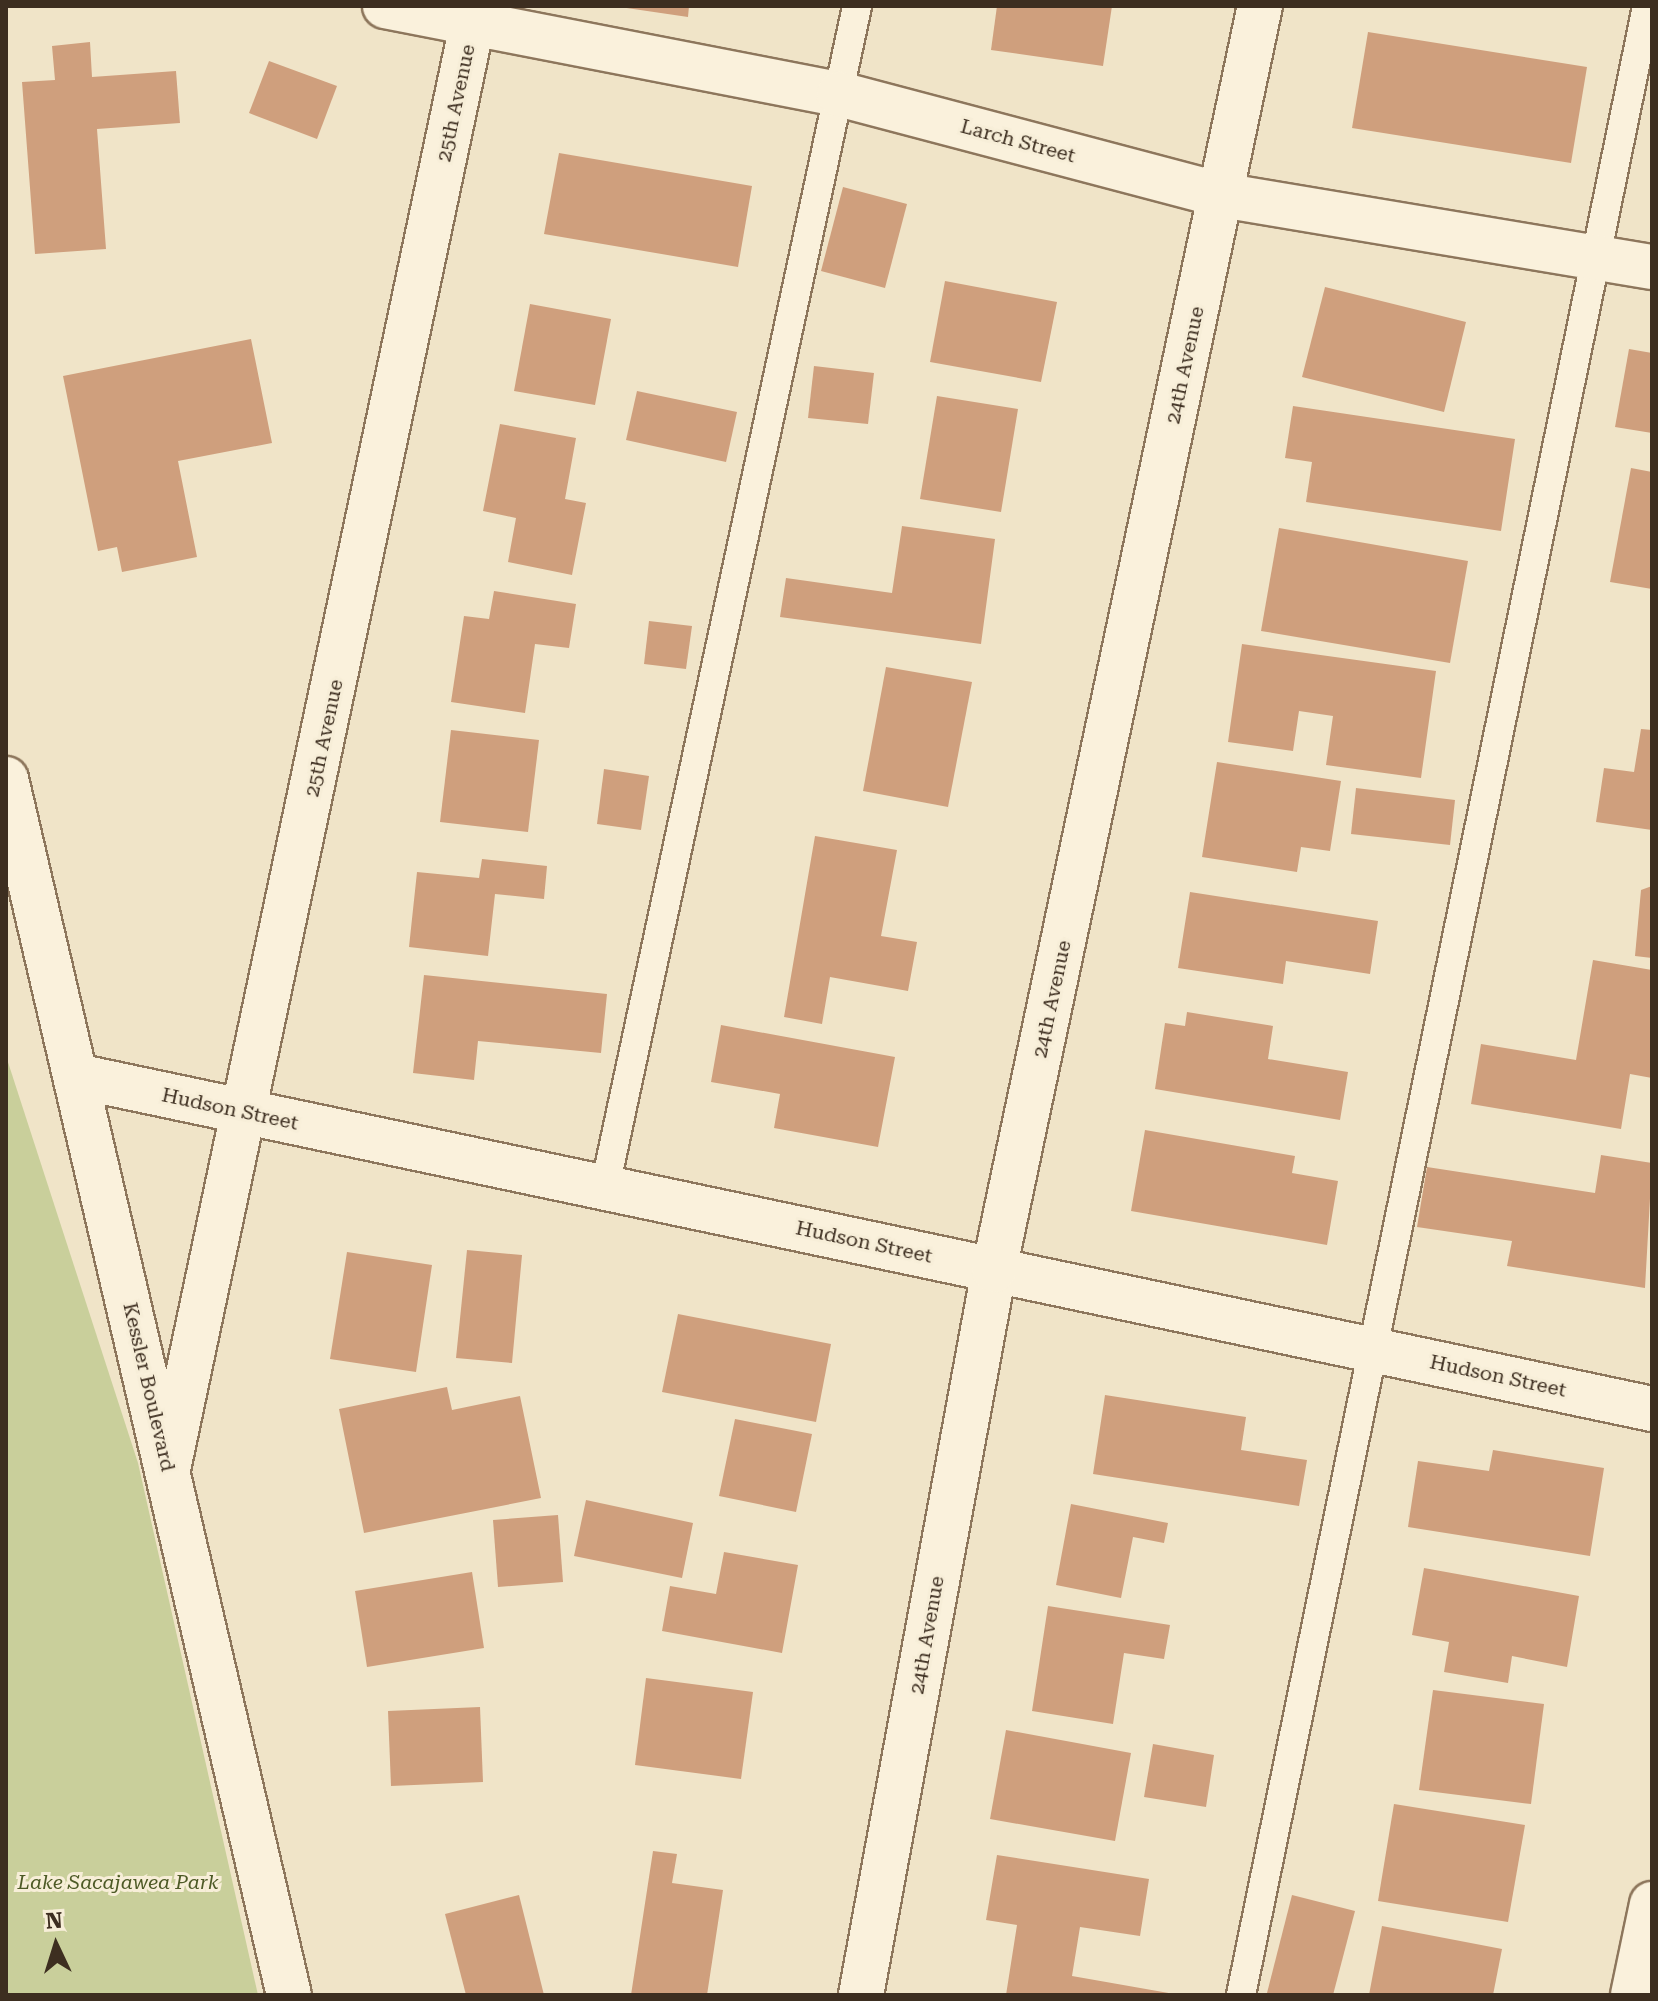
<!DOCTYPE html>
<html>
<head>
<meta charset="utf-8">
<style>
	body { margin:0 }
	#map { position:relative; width:1658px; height:2001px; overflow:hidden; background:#f0e4c8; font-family:"Roboto Serif",serif }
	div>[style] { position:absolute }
	.green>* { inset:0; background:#c9cf9b }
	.building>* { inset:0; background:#cf9f7d }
	.roads { filter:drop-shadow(2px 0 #8d765c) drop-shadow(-2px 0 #8d765c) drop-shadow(0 2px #8d765c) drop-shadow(0 -2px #8d765c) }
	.lane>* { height:28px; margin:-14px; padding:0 14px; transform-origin:14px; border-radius:14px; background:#faf1dc }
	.street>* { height:44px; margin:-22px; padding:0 22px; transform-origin:22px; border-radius:22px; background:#faf1dc }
	.secondary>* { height:44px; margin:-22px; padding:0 22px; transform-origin:22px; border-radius:22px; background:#faf1dc }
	span { translate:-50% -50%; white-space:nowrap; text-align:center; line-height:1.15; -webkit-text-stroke:6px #f7eed8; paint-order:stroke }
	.street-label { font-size:20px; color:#3d2e20 }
	.park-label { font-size:20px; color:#4d5a26; font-style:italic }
	.frame { position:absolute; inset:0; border:8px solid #3d2e20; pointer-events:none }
	.north { position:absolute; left:16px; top:1905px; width:80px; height:80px; -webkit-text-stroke:6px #f7eed8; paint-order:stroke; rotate:356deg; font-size:22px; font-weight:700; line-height:32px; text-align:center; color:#3d2e20 }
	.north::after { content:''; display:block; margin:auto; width:28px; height:36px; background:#3d2e20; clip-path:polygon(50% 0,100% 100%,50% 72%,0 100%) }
</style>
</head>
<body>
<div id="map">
	<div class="green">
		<i style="clip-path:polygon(6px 1056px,138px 1463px,258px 1995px,6px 1995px)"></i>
	</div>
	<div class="building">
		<i style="clip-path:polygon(613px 6px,689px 6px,688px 17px)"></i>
		<i style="clip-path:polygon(997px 6px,1112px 6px,1103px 66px,991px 50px)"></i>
		<i style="clip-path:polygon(1368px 32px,1587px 67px,1571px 163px,1352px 128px)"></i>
		<i style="clip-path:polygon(90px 42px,92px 77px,176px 71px,180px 123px,97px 129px,106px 249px,35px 254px,22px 82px,55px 80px,52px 46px)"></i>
		<i style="clip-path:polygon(269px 61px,337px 86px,317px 139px,249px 113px)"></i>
		<i style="clip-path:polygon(559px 153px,752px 186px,738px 267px,544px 234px)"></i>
		<i style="clip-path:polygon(843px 187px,907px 204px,885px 288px,821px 271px)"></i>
		<i style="clip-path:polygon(945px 281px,1057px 302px,1041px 382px,930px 362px)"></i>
		<i style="clip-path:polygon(1325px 287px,1466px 322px,1444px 412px,1302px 377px)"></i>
		<i style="clip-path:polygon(530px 304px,611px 319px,595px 405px,514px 391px)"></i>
		<i style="clip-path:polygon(251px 339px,272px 443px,178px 461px,197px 557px,122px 572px,117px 547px,98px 551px,63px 376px)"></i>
		<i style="clip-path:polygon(1629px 349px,1652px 353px,1652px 433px,1615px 427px)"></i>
		<i style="clip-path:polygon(814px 366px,874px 373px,868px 424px,808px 418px)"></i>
		<i style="clip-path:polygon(637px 391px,737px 412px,726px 462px,626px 440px)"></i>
		<i style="clip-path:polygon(937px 396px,1018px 409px,1001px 512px,920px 499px)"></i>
		<i style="clip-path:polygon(1293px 406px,1515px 439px,1501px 531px,1306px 502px,1312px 462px,1285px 458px)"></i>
		<i style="clip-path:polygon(500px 424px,576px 438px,565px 499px,586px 503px,572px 575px,508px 562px,516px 518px,483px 511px)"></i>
		<i style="clip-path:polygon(1631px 468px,1652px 472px,1652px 589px,1610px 582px)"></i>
		<i style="clip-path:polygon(902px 526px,995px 539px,981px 644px,780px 617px,786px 578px,892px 593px)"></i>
		<i style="clip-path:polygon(1279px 528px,1468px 561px,1450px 663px,1261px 631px)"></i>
		<i style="clip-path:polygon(494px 591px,576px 604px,569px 648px,535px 644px,525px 713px,451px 702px,464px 616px,489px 619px)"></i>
		<i style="clip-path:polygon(649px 621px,692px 626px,686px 669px,644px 664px)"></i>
		<i style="clip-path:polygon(1242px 644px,1436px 671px,1421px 778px,1326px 765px,1333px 716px,1299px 711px,1293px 751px,1228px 742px)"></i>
		<i style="clip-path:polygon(886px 667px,972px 682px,948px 807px,863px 791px)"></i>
		<i style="clip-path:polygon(1641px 729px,1652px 730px,1652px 830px,1596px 822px,1604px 768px,1634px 772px)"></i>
		<i style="clip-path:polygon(451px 730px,539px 740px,528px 832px,440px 822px)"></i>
		<i style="clip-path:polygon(1217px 762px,1341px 781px,1330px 851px,1301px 847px,1297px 872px,1202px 857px)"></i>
		<i style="clip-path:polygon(604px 769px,649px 776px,641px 830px,597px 824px)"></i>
		<i style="clip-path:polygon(1356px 788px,1455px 800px,1450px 845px,1351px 834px)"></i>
		<i style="clip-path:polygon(815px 836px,897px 850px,881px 936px,917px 942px,908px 991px,830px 977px,822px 1024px,784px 1017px)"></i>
		<i style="clip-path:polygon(482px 859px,547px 866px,544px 899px,495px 894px,488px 956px,409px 947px,417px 872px,479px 878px)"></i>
		<i style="clip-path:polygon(1652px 886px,1652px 958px,1635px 956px,1641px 890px)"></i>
		<i style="clip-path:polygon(1190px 892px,1378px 921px,1370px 974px,1286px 961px,1283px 984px,1178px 968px)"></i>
		<i style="clip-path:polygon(1593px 960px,1652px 970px,1652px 1078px,1630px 1074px,1621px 1129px,1471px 1104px,1481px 1044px,1576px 1060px)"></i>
		<i style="clip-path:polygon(424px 975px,607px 994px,601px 1053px,478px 1041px,474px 1080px,413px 1073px)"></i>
		<i style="clip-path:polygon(1187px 1012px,1273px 1026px,1268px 1059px,1348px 1072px,1340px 1120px,1155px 1089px,1165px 1023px,1185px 1026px)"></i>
		<i style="clip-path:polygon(721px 1025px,895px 1057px,878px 1147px,774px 1128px,780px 1094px,711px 1082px)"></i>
		<i style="clip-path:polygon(1145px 1130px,1295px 1156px,1292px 1173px,1338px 1181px,1327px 1245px,1131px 1211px)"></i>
		<i style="clip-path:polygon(1601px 1155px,1652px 1163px,1645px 1288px,1507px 1266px,1512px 1241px,1417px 1227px,1427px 1167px,1595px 1193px)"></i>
		<i style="clip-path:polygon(467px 1250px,522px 1255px,512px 1363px,456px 1358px)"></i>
		<i style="clip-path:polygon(347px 1252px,432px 1265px,416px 1372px,330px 1359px)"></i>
		<i style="clip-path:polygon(678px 1314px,831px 1344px,816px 1422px,662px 1392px)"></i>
		<i style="clip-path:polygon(447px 1387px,452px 1410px,520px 1396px,541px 1498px,364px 1533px,339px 1409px)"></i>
		<i style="clip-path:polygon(1105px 1395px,1246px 1417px,1241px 1450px,1307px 1460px,1299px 1506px,1093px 1474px)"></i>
		<i style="clip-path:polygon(735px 1419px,812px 1434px,796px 1512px,719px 1496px)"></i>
		<i style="clip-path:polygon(1493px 1450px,1604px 1468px,1590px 1556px,1408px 1527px,1418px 1461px,1489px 1471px)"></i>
		<i style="clip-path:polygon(586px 1500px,693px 1523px,682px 1578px,574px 1556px)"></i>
		<i style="clip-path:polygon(1071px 1504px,1168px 1523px,1164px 1543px,1133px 1537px,1121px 1598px,1056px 1585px)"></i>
		<i style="clip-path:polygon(558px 1515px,563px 1582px,498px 1587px,493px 1520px)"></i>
		<i style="clip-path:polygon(724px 1552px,798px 1565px,782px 1653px,662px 1631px,670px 1586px,716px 1594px)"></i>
		<i style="clip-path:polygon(1424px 1568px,1579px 1596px,1567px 1667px,1512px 1656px,1508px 1683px,1444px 1672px,1449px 1642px,1412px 1635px)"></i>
		<i style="clip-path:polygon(472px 1572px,484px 1648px,367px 1667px,355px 1591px)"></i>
		<i style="clip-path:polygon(1048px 1606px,1170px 1625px,1164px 1659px,1124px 1653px,1113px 1724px,1032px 1711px)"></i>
		<i style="clip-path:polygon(646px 1678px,753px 1692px,741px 1779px,635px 1765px)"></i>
		<i style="clip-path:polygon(1433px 1690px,1544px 1704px,1531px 1804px,1419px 1790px)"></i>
		<i style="clip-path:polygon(480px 1707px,483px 1782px,391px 1786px,388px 1711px)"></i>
		<i style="clip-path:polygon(1006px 1730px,1131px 1753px,1115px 1841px,990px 1819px)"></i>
		<i style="clip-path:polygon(1153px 1744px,1214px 1755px,1206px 1807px,1144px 1797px)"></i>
		<i style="clip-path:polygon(1394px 1804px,1525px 1825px,1508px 1922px,1378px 1901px)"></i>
		<i style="clip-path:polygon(653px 1851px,677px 1854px,672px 1883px,723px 1890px,707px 1995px,631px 1995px)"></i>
		<i style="clip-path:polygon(997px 1855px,1149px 1879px,1140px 1936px,1080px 1927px,1072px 1976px,1180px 1995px,1006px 1995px,1017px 1925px,986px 1920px)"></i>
		<i style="clip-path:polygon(519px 1895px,544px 1995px,466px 1995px,445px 1914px)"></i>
		<i style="clip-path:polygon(1292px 1895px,1355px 1911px,1333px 1995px,1267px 1993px)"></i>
		<i style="clip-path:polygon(1382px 1926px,1502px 1949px,1493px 1995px,1369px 1995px)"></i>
	</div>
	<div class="roads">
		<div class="lane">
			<i style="left:605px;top:1187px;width:1208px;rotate:-77.95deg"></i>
			<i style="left:1241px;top:1995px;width:2030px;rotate:-78.46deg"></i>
		</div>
		<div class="street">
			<i style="left:385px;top:6px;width:462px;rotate:11deg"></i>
			<i style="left:839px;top:94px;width:395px;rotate:14.8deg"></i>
			<i style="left:1221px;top:195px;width:437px;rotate:9.5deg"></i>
			<i style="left:76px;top:1076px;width:1611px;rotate:11.93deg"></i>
			<i style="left:168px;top:1469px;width:1495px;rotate:-78.11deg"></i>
			<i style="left:861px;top:1995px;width:737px;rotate:-79.6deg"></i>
			<i style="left:994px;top:1270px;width:1292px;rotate:-78.12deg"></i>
			<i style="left:1633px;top:1995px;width:93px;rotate:-78.2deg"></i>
		</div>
		<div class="secondary">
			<i style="left:6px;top:779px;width:1248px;rotate:76.9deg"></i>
		</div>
	</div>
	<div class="street-label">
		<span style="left:456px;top:103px;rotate:-78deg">25th Avenue</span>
		<span style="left:1018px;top:141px;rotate:15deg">Larch Street</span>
		<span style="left:1185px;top:365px;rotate:-78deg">24th Avenue</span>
		<span style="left:324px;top:738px;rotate:-78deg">25th Avenue</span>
		<span style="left:1052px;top:999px;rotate:-78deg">24th Avenue</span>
		<span style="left:230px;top:1109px;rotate:12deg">Hudson Street</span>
		<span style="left:864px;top:1242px;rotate:12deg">Hudson Street</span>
		<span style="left:1498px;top:1376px;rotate:12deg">Hudson Street</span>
		<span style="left:149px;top:1387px;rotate:77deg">Kessler Boulevard</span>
		<span style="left:927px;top:1635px;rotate:-80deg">24th Avenue</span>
	</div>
	<div class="park-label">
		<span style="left:118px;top:1882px">Lake Sacajawea Park</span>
	</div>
	<div class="frame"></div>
	<div class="north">N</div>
</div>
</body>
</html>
